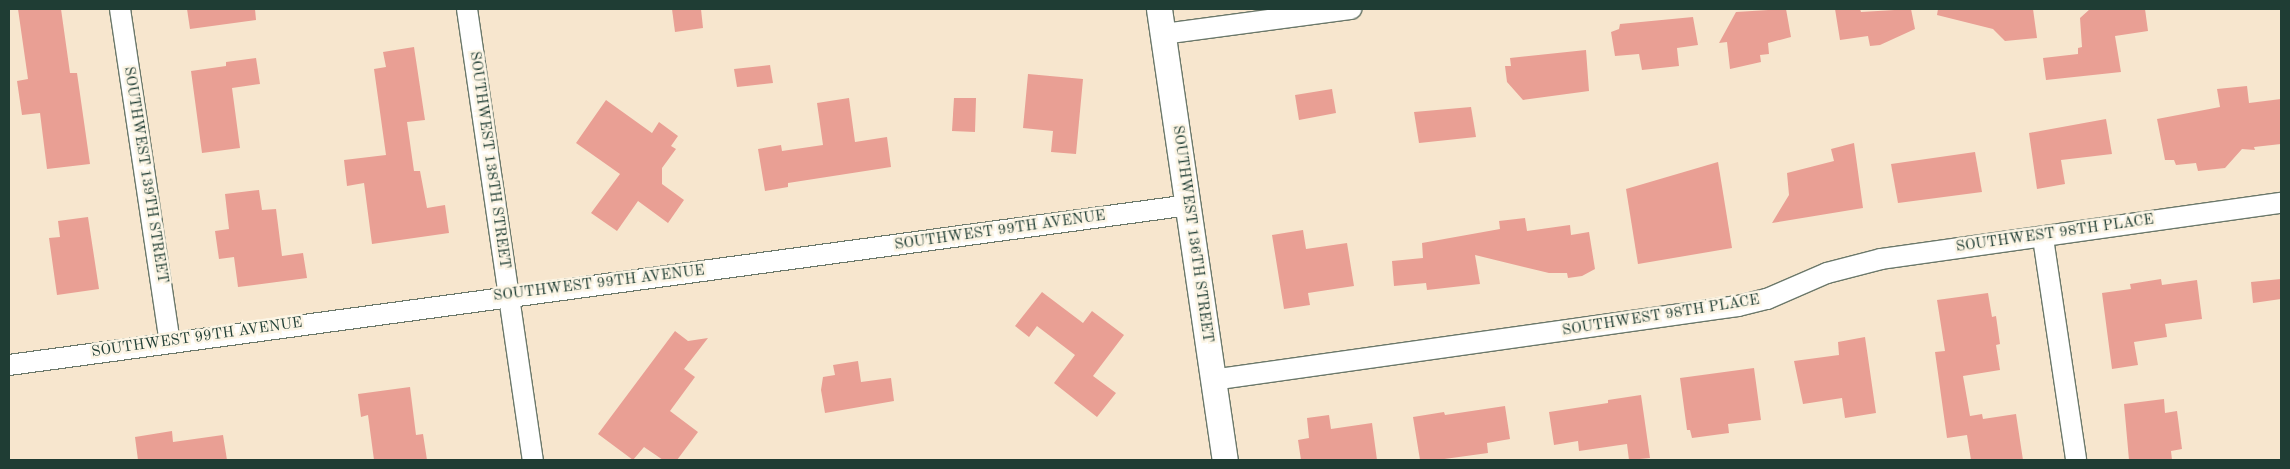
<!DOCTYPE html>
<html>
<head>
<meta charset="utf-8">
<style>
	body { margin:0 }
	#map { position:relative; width:2290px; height:469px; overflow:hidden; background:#f7e6ce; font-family:"Old Standard TT",serif }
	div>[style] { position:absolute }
	.building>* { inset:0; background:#e99f94 }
	.roads { filter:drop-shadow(1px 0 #6b786a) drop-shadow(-1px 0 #6b786a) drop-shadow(0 1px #6b786a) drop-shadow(0 -1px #6b786a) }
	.minor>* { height:20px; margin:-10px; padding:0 10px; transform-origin:10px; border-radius:10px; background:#fff }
	.tertiary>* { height:25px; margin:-12.5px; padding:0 12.5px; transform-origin:12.5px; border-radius:12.5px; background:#fff }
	span { translate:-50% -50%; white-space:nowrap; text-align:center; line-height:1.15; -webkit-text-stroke:5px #fcf5e5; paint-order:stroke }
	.street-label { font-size:15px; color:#1f3d34 }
	.frame { position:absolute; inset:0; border:10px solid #1f3d34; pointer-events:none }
</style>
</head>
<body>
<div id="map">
	<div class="building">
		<i style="clip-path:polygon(18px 9px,61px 9px,70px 73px,77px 73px,90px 164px,47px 169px,40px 113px,22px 115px,17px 81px,28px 79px)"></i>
		<i style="clip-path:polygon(187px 9px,255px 9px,256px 20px,190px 29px)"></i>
		<i style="clip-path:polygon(672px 9px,701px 9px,703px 28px,675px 32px)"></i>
		<i style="clip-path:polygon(1786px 9px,1791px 37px,1768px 43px,1769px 54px,1760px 55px,1761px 62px,1730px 69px,1727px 42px,1719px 43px,1736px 12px)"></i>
		<i style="clip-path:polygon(1835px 9px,1860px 9px,1861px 12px,1911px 9px,1915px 29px,1880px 45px,1870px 46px,1868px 36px,1840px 40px)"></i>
		<i style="clip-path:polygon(1938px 9px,2033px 9px,2037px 38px,2005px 41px,1993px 29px,1937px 15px)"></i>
		<i style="clip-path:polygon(2090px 9px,2145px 9px,2148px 31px,2115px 36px,2121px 72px,2046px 80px,2043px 58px,2078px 54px,2078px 48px,2082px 47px,2080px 18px)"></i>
		<i style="clip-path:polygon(1693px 17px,1698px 45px,1677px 48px,1679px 66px,1642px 70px,1639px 54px,1615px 56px,1611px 32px,1619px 29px,1620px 24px)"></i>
		<i style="clip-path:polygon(414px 47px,425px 120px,407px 122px,414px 171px,420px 171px,427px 208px,445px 205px,449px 233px,372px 244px,364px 183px,347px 186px,344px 160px,386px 155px,374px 69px,386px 67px,383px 52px)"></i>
		<i style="clip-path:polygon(1586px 50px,1589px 91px,1523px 100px,1507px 82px,1505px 66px,1511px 66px,1510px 58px)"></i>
		<i style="clip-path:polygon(256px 58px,260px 84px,232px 88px,240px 148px,202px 153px,191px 71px,226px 66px,226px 62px)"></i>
		<i style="clip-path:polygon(770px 65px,773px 83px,737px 87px,734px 69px)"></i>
		<i style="clip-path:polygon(1028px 74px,1083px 79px,1076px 154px,1051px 152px,1053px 131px,1023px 128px)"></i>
		<i style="clip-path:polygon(2247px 86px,2249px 103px,2281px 99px,2281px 144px,2254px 147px,2255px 150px,2242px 149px,2225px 168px,2198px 171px,2196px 163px,2176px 165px,2174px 160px,2165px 160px,2157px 119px,2220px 107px,2217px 89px)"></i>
		<i style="clip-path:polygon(1332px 89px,1336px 113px,1299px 120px,1295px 95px)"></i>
		<i style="clip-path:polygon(849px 98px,855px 142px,887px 137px,891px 167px,788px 183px,788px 187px,765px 191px,758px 149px,781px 145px,782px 151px,823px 145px,817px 103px)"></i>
		<i style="clip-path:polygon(954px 98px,976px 98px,975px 132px,952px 131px)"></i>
		<i style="clip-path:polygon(606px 100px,652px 133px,659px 122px,678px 136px,671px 146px,676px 149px,662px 168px,662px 184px,684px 200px,668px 223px,638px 201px,617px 231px,591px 213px,620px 174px,576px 143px)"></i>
		<i style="clip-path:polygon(1471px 107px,1476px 137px,1419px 143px,1414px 112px)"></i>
		<i style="clip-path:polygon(2106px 119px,2112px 154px,2061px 160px,2065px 184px,2037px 189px,2029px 133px)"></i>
		<i style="clip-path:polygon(1854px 143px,1863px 208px,1772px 223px,1789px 195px,1787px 173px,1834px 161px,1831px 149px)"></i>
		<i style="clip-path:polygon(1975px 152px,1982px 192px,1898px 203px,1891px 164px)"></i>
		<i style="clip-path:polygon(1718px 162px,1732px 248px,1638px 264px,1626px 189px)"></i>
		<i style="clip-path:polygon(259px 190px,262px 210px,276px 209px,282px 256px,303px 253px,307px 278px,238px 287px,234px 257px,219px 259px,215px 231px,229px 229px,225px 194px)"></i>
		<i style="clip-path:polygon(88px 217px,99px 289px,57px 295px,49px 238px,60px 237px,58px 221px)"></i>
		<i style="clip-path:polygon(1525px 218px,1527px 231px,1570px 225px,1571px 235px,1589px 232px,1595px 269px,1582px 276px,1568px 278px,1567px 273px,1549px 273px,1475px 255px,1480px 284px,1427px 290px,1426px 283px,1394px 286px,1392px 261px,1423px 258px,1422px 243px,1500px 229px,1499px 221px)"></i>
		<i style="clip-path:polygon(1303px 230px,1306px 249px,1347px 243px,1354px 286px,1308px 293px,1310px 305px,1284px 309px,1272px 235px)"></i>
		<i style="clip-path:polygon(2161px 279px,2162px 285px,2197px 280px,2202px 319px,2165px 324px,2167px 337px,2134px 342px,2138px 365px,2112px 369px,2102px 293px,2131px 289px,2130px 284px)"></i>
		<i style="clip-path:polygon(2281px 279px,2281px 299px,2253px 303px,2251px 282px)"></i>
		<i style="clip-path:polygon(1042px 292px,1083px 323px,1092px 311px,1124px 335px,1093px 376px,1116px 393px,1097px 417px,1054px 383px,1075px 355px,1037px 326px,1029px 337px,1015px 326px)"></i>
		<i style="clip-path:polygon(1988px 293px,1992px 317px,1996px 316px,2000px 344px,1996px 345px,2000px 370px,1963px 376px,1970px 416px,1982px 414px,1983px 419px,2016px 414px,2023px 460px,1971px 460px,1967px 435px,1947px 438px,1935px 352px,1945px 351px,1937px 300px)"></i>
		<i style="clip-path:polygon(675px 331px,688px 341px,708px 338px,684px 369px,695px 377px,670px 411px,698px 432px,677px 460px,663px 460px,644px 447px,633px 460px,598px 434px)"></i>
		<i style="clip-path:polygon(1865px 337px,1876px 413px,1845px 418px,1842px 398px,1803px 404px,1794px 361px,1839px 355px,1838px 342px)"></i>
		<i style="clip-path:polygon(858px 361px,861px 382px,891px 378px,894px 401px,825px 413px,821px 390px,823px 377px,835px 375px,833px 365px)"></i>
		<i style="clip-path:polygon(1754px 368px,1761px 420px,1728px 424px,1729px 433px,1692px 438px,1690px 430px,1687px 430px,1680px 378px)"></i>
		<i style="clip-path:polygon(410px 387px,416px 435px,423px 434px,427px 460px,374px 460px,368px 415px,361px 417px,358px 394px)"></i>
		<i style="clip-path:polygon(1641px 395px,1650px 458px,1629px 460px,1627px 444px,1579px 451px,1578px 441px,1554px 445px,1549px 412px,1608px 403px,1608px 400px)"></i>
		<i style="clip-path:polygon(2164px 399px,2165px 413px,2177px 411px,2182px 449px,2171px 451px,2172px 460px,2129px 460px,2124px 404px)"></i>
		<i style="clip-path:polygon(1505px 406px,1510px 439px,1487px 443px,1488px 453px,1437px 460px,1420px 460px,1413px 417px,1444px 412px,1445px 415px)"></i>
		<i style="clip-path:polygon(1329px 415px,1331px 429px,1372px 423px,1377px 460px,1301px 460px,1298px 440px,1309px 438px,1307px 418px)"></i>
		<i style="clip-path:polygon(172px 431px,173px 442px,223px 435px,227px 460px,138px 460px,135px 437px)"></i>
	</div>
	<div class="roads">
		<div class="minor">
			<i style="left:120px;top:9px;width:337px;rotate:81.5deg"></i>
			<i style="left:467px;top:9px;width:456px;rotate:81.7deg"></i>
			<i style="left:1163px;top:34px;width:190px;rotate:-7.6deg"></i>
			<i style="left:2043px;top:238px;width:224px;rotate:81.5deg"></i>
			<i style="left:9px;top:365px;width:1191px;rotate:-7.72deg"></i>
			<i style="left:1212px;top:380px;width:531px;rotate:-8.01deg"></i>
			<i style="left:1738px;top:306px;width:30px;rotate:-14deg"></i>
			<i style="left:1767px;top:299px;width:65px;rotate:-23.4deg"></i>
			<i style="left:1827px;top:273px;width:56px;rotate:-14.5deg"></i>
			<i style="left:1881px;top:259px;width:404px;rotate:-8deg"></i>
		</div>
		<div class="tertiary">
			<i style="left:1159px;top:9px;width:456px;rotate:81.7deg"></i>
		</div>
	</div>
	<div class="street-label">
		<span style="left:489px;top:160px;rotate:82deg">SOUTHWEST 138TH STREET</span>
		<span style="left:145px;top:175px;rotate:81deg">SOUTHWEST 139TH STREET</span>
		<span style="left:1000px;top:231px;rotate:-8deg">SOUTHWEST 99TH AVENUE</span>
		<span style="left:1192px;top:234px;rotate:82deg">SOUTHWEST 136TH STREET</span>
		<span style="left:2055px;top:234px;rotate:-8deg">SOUTHWEST 98TH PLACE</span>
		<span style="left:599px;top:284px;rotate:-7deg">SOUTHWEST 99TH AVENUE</span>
		<span style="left:1661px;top:316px;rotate:-9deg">SOUTHWEST 98TH PLACE</span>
		<span style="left:197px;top:338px;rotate:-8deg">SOUTHWEST 99TH AVENUE</span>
	</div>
	<div class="frame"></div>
</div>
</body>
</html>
